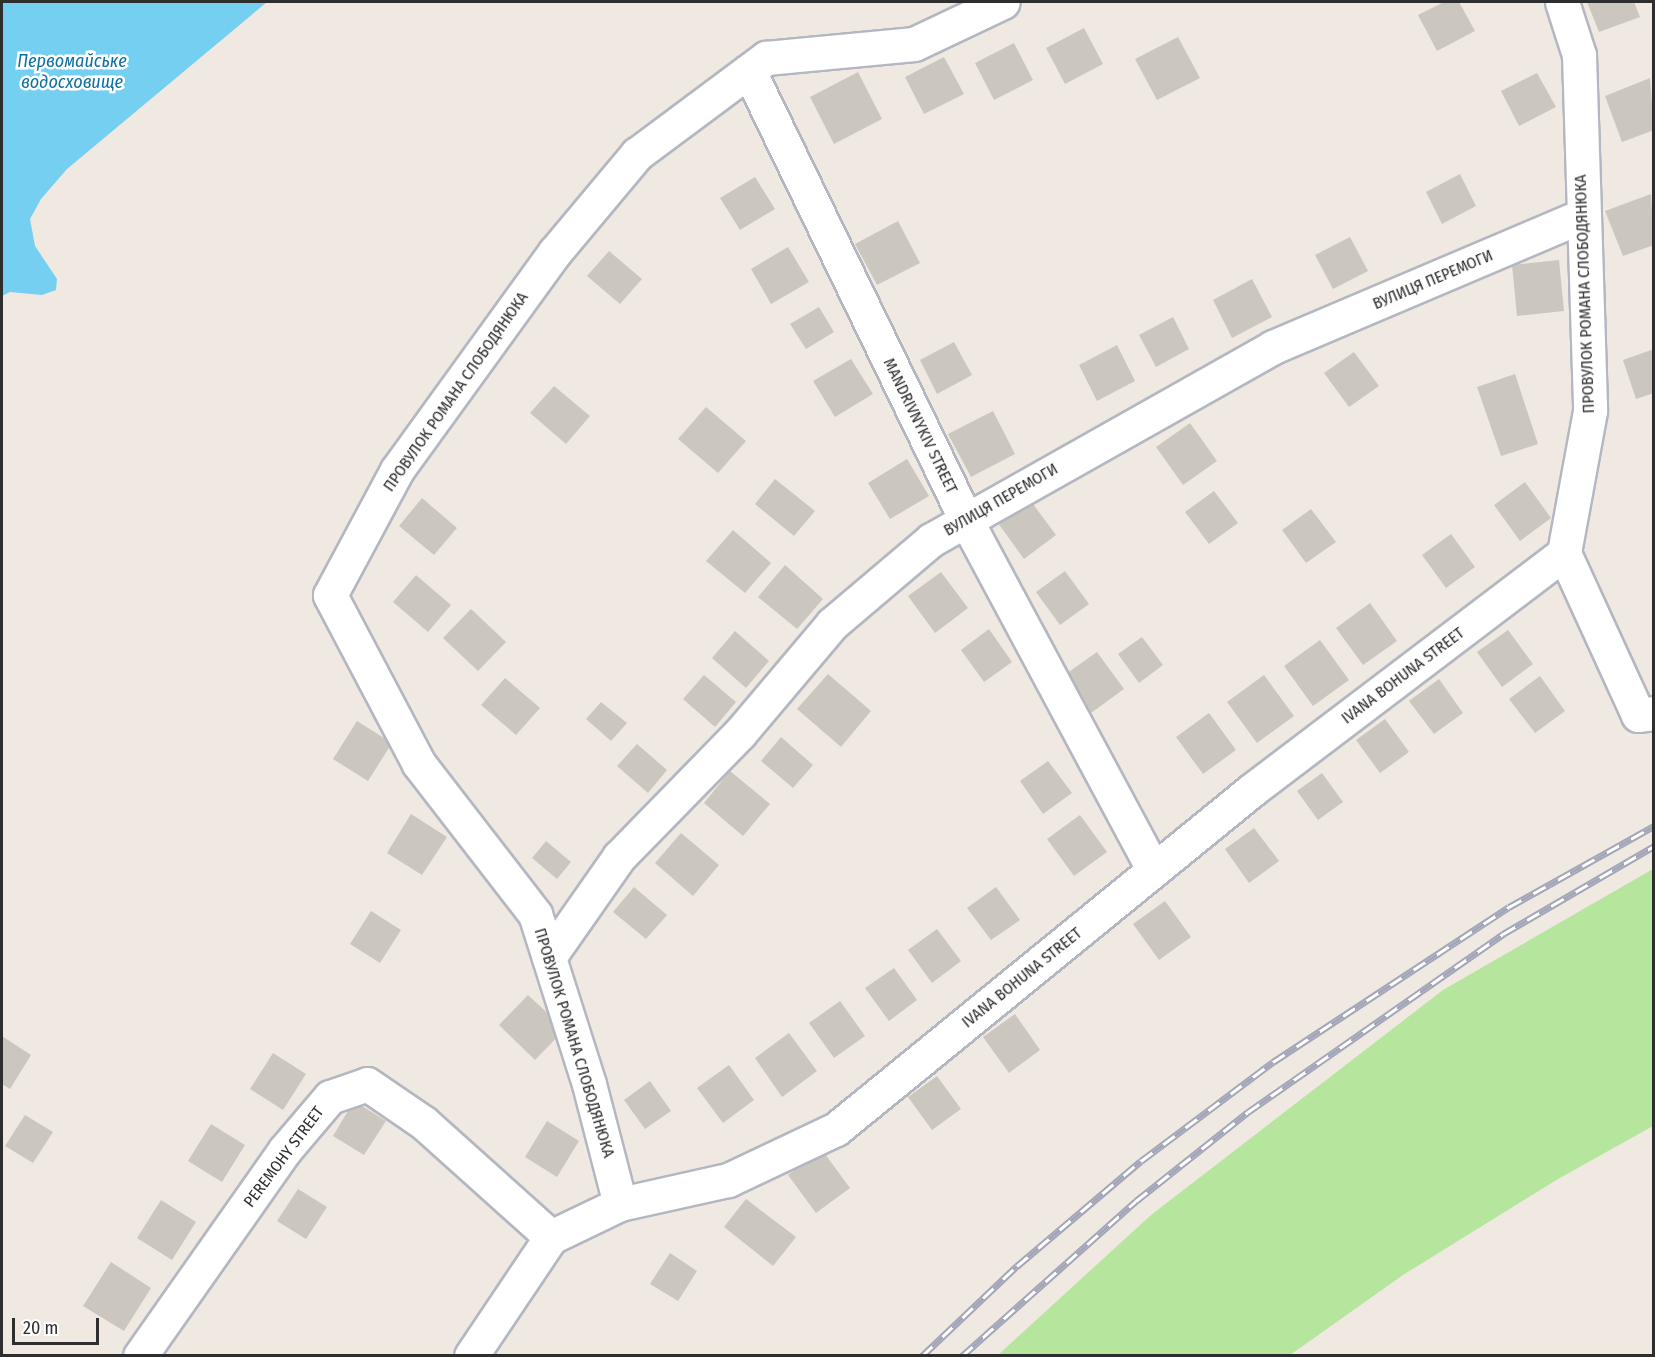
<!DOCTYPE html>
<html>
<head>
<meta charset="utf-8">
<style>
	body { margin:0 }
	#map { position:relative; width:1655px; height:1357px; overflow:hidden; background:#efe9e1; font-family:"Fira Sans Condensed",sans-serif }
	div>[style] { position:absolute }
	.green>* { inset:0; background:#b6e59e }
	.water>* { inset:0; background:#75cff0 }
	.building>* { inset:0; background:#cbc7bf }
	.roads { filter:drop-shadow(2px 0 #b4b7c1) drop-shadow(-2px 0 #b4b7c1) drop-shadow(0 2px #b4b7c1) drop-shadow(0 -2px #b4b7c1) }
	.minor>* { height:33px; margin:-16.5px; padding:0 16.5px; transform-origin:16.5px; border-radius:16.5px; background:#fff }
	.rail>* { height:7px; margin-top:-3.5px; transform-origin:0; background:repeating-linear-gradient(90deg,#fff 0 14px,#a3a6b8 0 28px); box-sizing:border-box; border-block:2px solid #a3a6b8 }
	span { translate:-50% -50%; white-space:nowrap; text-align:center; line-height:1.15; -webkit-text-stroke:5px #fff; paint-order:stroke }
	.street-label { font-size:16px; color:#2e2e2e }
	.water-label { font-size:18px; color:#0d6fa3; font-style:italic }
	.frame { position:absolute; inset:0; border:3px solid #2e2e2e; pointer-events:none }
	.scale { position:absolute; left:12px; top:1318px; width:87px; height:27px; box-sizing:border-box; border:3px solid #2e2e2e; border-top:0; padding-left:8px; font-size:18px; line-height:21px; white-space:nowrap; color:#2e2e2e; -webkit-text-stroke:4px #fff; paint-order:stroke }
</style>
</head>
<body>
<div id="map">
	<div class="green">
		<i style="clip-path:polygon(1653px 869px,1653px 1126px,1558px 1179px,1403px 1275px,1290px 1355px,998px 1355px,1151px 1215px,1443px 990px)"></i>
	</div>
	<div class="water">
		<i style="clip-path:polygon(2px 2px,267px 2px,67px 169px,41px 199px,30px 219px,35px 246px,57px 279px,56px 290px,42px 295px,10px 292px,2px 296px)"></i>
	</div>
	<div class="building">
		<i style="clip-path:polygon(1444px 2px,1459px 2px,1475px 31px,1437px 51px,1418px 15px)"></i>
		<i style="clip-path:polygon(1587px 2px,1634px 2px,1640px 17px,1599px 32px)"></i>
		<i style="clip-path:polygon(1084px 28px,1103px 64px,1065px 84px,1046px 48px)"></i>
		<i style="clip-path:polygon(1178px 37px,1200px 78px,1157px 100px,1135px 59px)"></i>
		<i style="clip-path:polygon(1014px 43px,1033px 80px,994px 100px,975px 63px)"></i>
		<i style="clip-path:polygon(944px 57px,964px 94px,924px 114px,905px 77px)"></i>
		<i style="clip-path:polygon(858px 72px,882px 119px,834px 144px,810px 97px)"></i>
		<i style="clip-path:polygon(1537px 73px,1556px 107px,1519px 126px,1501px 91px)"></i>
		<i style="clip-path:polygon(1650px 78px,1654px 130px,1622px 142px,1605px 96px)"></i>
		<i style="clip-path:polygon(1460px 174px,1476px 206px,1442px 224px,1426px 192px)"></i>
		<i style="clip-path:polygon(755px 177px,775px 209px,740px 230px,720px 198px)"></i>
		<i style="clip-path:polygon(1651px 194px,1654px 245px,1623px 256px,1605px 211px)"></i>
		<i style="clip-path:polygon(898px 221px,920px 263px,877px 285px,855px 244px)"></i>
		<i style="clip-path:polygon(1350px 237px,1368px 271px,1333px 289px,1315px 255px)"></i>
		<i style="clip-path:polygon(788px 247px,809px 282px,771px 304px,751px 269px)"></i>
		<i style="clip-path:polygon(609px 251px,642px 279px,620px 304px,587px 276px)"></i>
		<i style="clip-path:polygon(1559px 260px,1564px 311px,1517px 316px,1512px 265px)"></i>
		<i style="clip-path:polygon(1252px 279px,1272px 317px,1232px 338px,1213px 300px)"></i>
		<i style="clip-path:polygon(819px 307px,834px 332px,806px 349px,790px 324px)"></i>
		<i style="clip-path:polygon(1173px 317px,1189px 349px,1156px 367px,1139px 335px)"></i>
		<i style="clip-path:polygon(954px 342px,972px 375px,937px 394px,920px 360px)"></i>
		<i style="clip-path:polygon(1117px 345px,1135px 381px,1097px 401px,1079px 365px)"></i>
		<i style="clip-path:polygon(1654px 349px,1654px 393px,1636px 399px,1623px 360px)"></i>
		<i style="clip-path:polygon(1354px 352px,1379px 386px,1349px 407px,1324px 373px)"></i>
		<i style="clip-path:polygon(851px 359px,873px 394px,835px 417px,813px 381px)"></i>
		<i style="clip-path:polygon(1515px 374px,1538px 444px,1501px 456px,1477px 387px)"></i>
		<i style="clip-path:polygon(554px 386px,590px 416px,566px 444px,530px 413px)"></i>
		<i style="clip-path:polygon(706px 407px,746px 441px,718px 473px,678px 439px)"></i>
		<i style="clip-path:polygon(993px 411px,1015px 454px,971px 477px,948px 434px)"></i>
		<i style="clip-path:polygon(1190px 423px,1217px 461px,1183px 485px,1156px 447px)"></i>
		<i style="clip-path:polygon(907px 459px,929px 496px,890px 519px,868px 483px)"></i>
		<i style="clip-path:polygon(775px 479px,815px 511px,794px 536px,755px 504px)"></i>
		<i style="clip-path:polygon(1525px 482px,1551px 518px,1520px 541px,1494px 505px)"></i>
		<i style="clip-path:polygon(1214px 491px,1238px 523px,1209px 544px,1185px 512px)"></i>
		<i style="clip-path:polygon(422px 498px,457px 528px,434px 555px,399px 526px)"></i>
		<i style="clip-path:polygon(1030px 500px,1056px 535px,1024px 559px,998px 523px)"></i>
		<i style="clip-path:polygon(1311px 509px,1336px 542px,1306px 563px,1282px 530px)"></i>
		<i style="clip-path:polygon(733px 530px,771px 563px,745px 593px,706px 561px)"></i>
		<i style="clip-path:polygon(1451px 534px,1475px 567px,1446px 588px,1422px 555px)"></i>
		<i style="clip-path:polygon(785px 565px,823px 599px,797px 629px,758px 597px)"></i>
		<i style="clip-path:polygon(1065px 571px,1089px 604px,1060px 625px,1036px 592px)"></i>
		<i style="clip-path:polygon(941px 572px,968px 608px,935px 633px,908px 596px)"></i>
		<i style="clip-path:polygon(416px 575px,451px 605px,428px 632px,393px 602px)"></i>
		<i style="clip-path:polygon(1370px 603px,1397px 641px,1363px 665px,1336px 628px)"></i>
		<i style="clip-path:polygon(471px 609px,506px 642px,478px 671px,443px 638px)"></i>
		<i style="clip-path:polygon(989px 629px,1012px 662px,984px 682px,961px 650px)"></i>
		<i style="clip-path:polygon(1508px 630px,1533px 664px,1502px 687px,1477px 652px)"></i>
		<i style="clip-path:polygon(735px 631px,769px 661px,746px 688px,712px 658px)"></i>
		<i style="clip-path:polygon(1142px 637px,1163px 665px,1139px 683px,1118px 654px)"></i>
		<i style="clip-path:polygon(1320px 640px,1349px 680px,1313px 706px,1284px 666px)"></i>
		<i style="clip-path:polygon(1097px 652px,1124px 689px,1091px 713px,1063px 676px)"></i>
		<i style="clip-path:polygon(828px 674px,871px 711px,841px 747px,797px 709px)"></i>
		<i style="clip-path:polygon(704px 675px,736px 702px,715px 727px,683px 699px)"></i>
		<i style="clip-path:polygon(1264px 675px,1294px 716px,1257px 743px,1227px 702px)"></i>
		<i style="clip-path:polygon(1540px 676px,1565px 711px,1535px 733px,1509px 699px)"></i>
		<i style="clip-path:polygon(505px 678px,540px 708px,516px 735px,481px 705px)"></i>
		<i style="clip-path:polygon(1439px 679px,1463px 713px,1434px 734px,1409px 701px)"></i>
		<i style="clip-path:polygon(601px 702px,627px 723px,611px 741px,586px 719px)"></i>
		<i style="clip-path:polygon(1209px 713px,1236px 750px,1203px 774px,1176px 737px)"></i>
		<i style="clip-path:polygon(1385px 719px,1409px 752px,1380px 773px,1356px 740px)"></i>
		<i style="clip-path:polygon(357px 721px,392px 743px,368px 781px,333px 759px)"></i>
		<i style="clip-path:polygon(781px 737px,813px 765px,793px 788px,761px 761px)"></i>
		<i style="clip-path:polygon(637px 744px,667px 770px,648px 793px,617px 766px)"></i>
		<i style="clip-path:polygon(1048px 761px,1072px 793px,1043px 814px,1020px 781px)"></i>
		<i style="clip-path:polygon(730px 771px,770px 804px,743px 836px,704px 803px)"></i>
		<i style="clip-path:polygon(1322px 773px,1343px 802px,1318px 820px,1297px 791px)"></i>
		<i style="clip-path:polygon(411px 814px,447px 837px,422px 875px,387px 853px)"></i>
		<i style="clip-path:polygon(1080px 815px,1107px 852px,1074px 876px,1047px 839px)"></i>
		<i style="clip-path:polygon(1254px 828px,1279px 861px,1249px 883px,1225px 849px)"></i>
		<i style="clip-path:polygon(681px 833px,719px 865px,693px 896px,655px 863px)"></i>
		<i style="clip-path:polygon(546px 841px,571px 862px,557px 879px,532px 858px)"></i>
		<i style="clip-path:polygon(634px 887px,667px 915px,646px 939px,613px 912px)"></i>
		<i style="clip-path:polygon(996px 887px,1020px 920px,991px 940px,967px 908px)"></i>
		<i style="clip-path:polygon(1165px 901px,1191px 937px,1159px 960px,1133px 924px)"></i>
		<i style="clip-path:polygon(371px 911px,401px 930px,380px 963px,350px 944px)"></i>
		<i style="clip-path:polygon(937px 929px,961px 961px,932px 983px,908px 950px)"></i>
		<i style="clip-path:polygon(894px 968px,917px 1000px,889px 1021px,865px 988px)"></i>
		<i style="clip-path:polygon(528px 995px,565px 1029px,535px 1060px,499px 1025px)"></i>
		<i style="clip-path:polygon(840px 1001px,865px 1036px,834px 1058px,809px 1023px)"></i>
		<i style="clip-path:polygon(1015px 1014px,1040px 1050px,1009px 1073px,983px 1037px)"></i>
		<i style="clip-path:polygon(789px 1033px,817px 1071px,782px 1097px,755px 1058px)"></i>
		<i style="clip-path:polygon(2px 1036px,31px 1055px,10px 1089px,2px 1084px)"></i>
		<i style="clip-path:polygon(273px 1053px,306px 1074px,283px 1110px,250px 1089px)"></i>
		<i style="clip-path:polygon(729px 1065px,754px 1100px,723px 1123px,697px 1088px)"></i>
		<i style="clip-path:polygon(937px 1076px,961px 1109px,932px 1130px,908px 1097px)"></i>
		<i style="clip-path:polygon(650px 1081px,671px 1111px,645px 1129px,624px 1100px)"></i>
		<i style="clip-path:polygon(354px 1101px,386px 1121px,364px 1155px,333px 1136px)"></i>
		<i style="clip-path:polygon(25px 1115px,53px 1132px,33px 1163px,5px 1146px)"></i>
		<i style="clip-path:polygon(547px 1121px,579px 1141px,557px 1177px,525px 1157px)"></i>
		<i style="clip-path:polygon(211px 1124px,245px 1145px,222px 1182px,188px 1161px)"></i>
		<i style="clip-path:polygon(822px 1150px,850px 1188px,816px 1213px,788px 1175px)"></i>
		<i style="clip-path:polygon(298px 1189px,327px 1207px,306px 1239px,277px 1221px)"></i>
		<i style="clip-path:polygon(746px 1199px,796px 1237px,773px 1266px,724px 1227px)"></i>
		<i style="clip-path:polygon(161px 1200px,196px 1222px,172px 1260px,137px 1238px)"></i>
		<i style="clip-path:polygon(670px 1253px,697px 1271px,678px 1301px,650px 1284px)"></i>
		<i style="clip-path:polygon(111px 1262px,151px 1288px,124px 1331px,83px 1306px)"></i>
	</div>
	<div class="roads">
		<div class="minor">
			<i style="left:1562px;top:2px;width:56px;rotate:72.2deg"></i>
			<i style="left:1579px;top:55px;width:356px;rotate:88.2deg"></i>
			<i style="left:1590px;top:411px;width:144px;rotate:100.4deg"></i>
			<i style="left:1564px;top:553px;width:178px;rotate:65.4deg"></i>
			<i style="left:1638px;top:715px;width:16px;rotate:-7deg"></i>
			<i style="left:749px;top:71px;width:499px;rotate:64.2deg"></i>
			<i style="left:966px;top:520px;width:397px;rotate:61.8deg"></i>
			<i style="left:549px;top:957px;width:122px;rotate:-55deg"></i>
			<i style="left:619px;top:857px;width:173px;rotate:-45.7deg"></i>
			<i style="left:740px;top:733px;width:143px;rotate:-49.8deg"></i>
			<i style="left:832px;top:624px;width:130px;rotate:-40.3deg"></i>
			<i style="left:931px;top:540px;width:393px;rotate:-29.4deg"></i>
			<i style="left:1273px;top:347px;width:336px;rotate:-23deg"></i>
			<i style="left:620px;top:1204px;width:124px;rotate:-104.5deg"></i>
			<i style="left:589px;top:1084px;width:178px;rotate:-107.6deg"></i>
			<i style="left:535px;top:914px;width:190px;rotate:-127.7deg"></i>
			<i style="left:419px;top:764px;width:191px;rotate:-117.8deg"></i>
			<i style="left:330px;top:595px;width:142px;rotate:-61.8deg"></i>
			<i style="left:397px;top:470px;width:269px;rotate:-54.1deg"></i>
			<i style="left:555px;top:252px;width:128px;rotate:-50.1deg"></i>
			<i style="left:637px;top:154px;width:161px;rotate:-36.7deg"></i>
			<i style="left:766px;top:58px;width:149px;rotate:-5.4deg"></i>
			<i style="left:914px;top:44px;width:98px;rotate:-25.3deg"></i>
			<i style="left:140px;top:1356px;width:251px;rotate:-54.9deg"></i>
			<i style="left:284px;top:1151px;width:71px;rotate:-49.6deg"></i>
			<i style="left:330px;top:1097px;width:39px;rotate:-19deg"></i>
			<i style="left:367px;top:1084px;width:69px;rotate:34.4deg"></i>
			<i style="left:424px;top:1123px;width:171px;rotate:41.9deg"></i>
			<i style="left:471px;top:1356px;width:143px;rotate:-56.1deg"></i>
			<i style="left:551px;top:1237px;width:76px;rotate:-25.6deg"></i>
			<i style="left:620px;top:1204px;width:111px;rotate:-12.5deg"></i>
			<i style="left:728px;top:1180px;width:119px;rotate:-25.3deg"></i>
			<i style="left:836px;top:1129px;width:537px;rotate:-39.18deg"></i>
			<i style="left:1252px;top:790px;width:392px;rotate:-37.2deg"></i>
		</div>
	</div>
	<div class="rail">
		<i style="left:922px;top:1356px;width:131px;rotate:-43.5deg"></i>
		<i style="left:1017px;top:1266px;width:162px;rotate:-40.3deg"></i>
		<i style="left:1141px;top:1161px;width:165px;rotate:-36.9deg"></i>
		<i style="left:1273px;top:1062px;width:282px;rotate:-33.3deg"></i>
		<i style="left:1509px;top:907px;width:166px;rotate:-29.2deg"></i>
		<i style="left:962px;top:1356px;width:233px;rotate:-41.7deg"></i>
		<i style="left:1136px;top:1201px;width:143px;rotate:-38.5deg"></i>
		<i style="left:1248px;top:1112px;width:311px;rotate:-34.9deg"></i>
		<i style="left:1503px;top:934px;width:175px;rotate:-30.2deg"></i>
	</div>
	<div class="street-label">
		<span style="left:1433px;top:280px;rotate:-23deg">ВУЛИЦЯ ПЕРЕМОГИ</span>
		<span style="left:1585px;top:294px;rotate:-92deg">ПРОВУЛОК РОМАНА СЛОБОДЯНЮКА</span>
		<span style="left:456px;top:392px;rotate:-55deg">ПРОВУЛОК РОМАНА СЛОБОДЯНЮКА</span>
		<span style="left:920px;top:426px;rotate:64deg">MANDRIVNYKIV STREET</span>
		<span style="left:1001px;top:500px;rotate:-30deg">ВУЛИЦЯ ПЕРЕМОГИ</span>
		<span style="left:1403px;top:676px;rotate:-37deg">IVANA BOHUNA STREET</span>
		<span style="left:1022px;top:978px;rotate:-39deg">IVANA BOHUNA STREET</span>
		<span style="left:574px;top:1043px;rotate:73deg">ПРОВУЛОК РОМАНА СЛОБОДЯНЮКА</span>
		<span style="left:284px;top:1157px;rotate:-53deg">PEREMOHY STREET</span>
	</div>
	<div class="water-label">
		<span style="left:72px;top:72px">Первомайське<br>водосховище</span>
	</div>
	<div class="frame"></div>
	<div class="scale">20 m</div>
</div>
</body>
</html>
